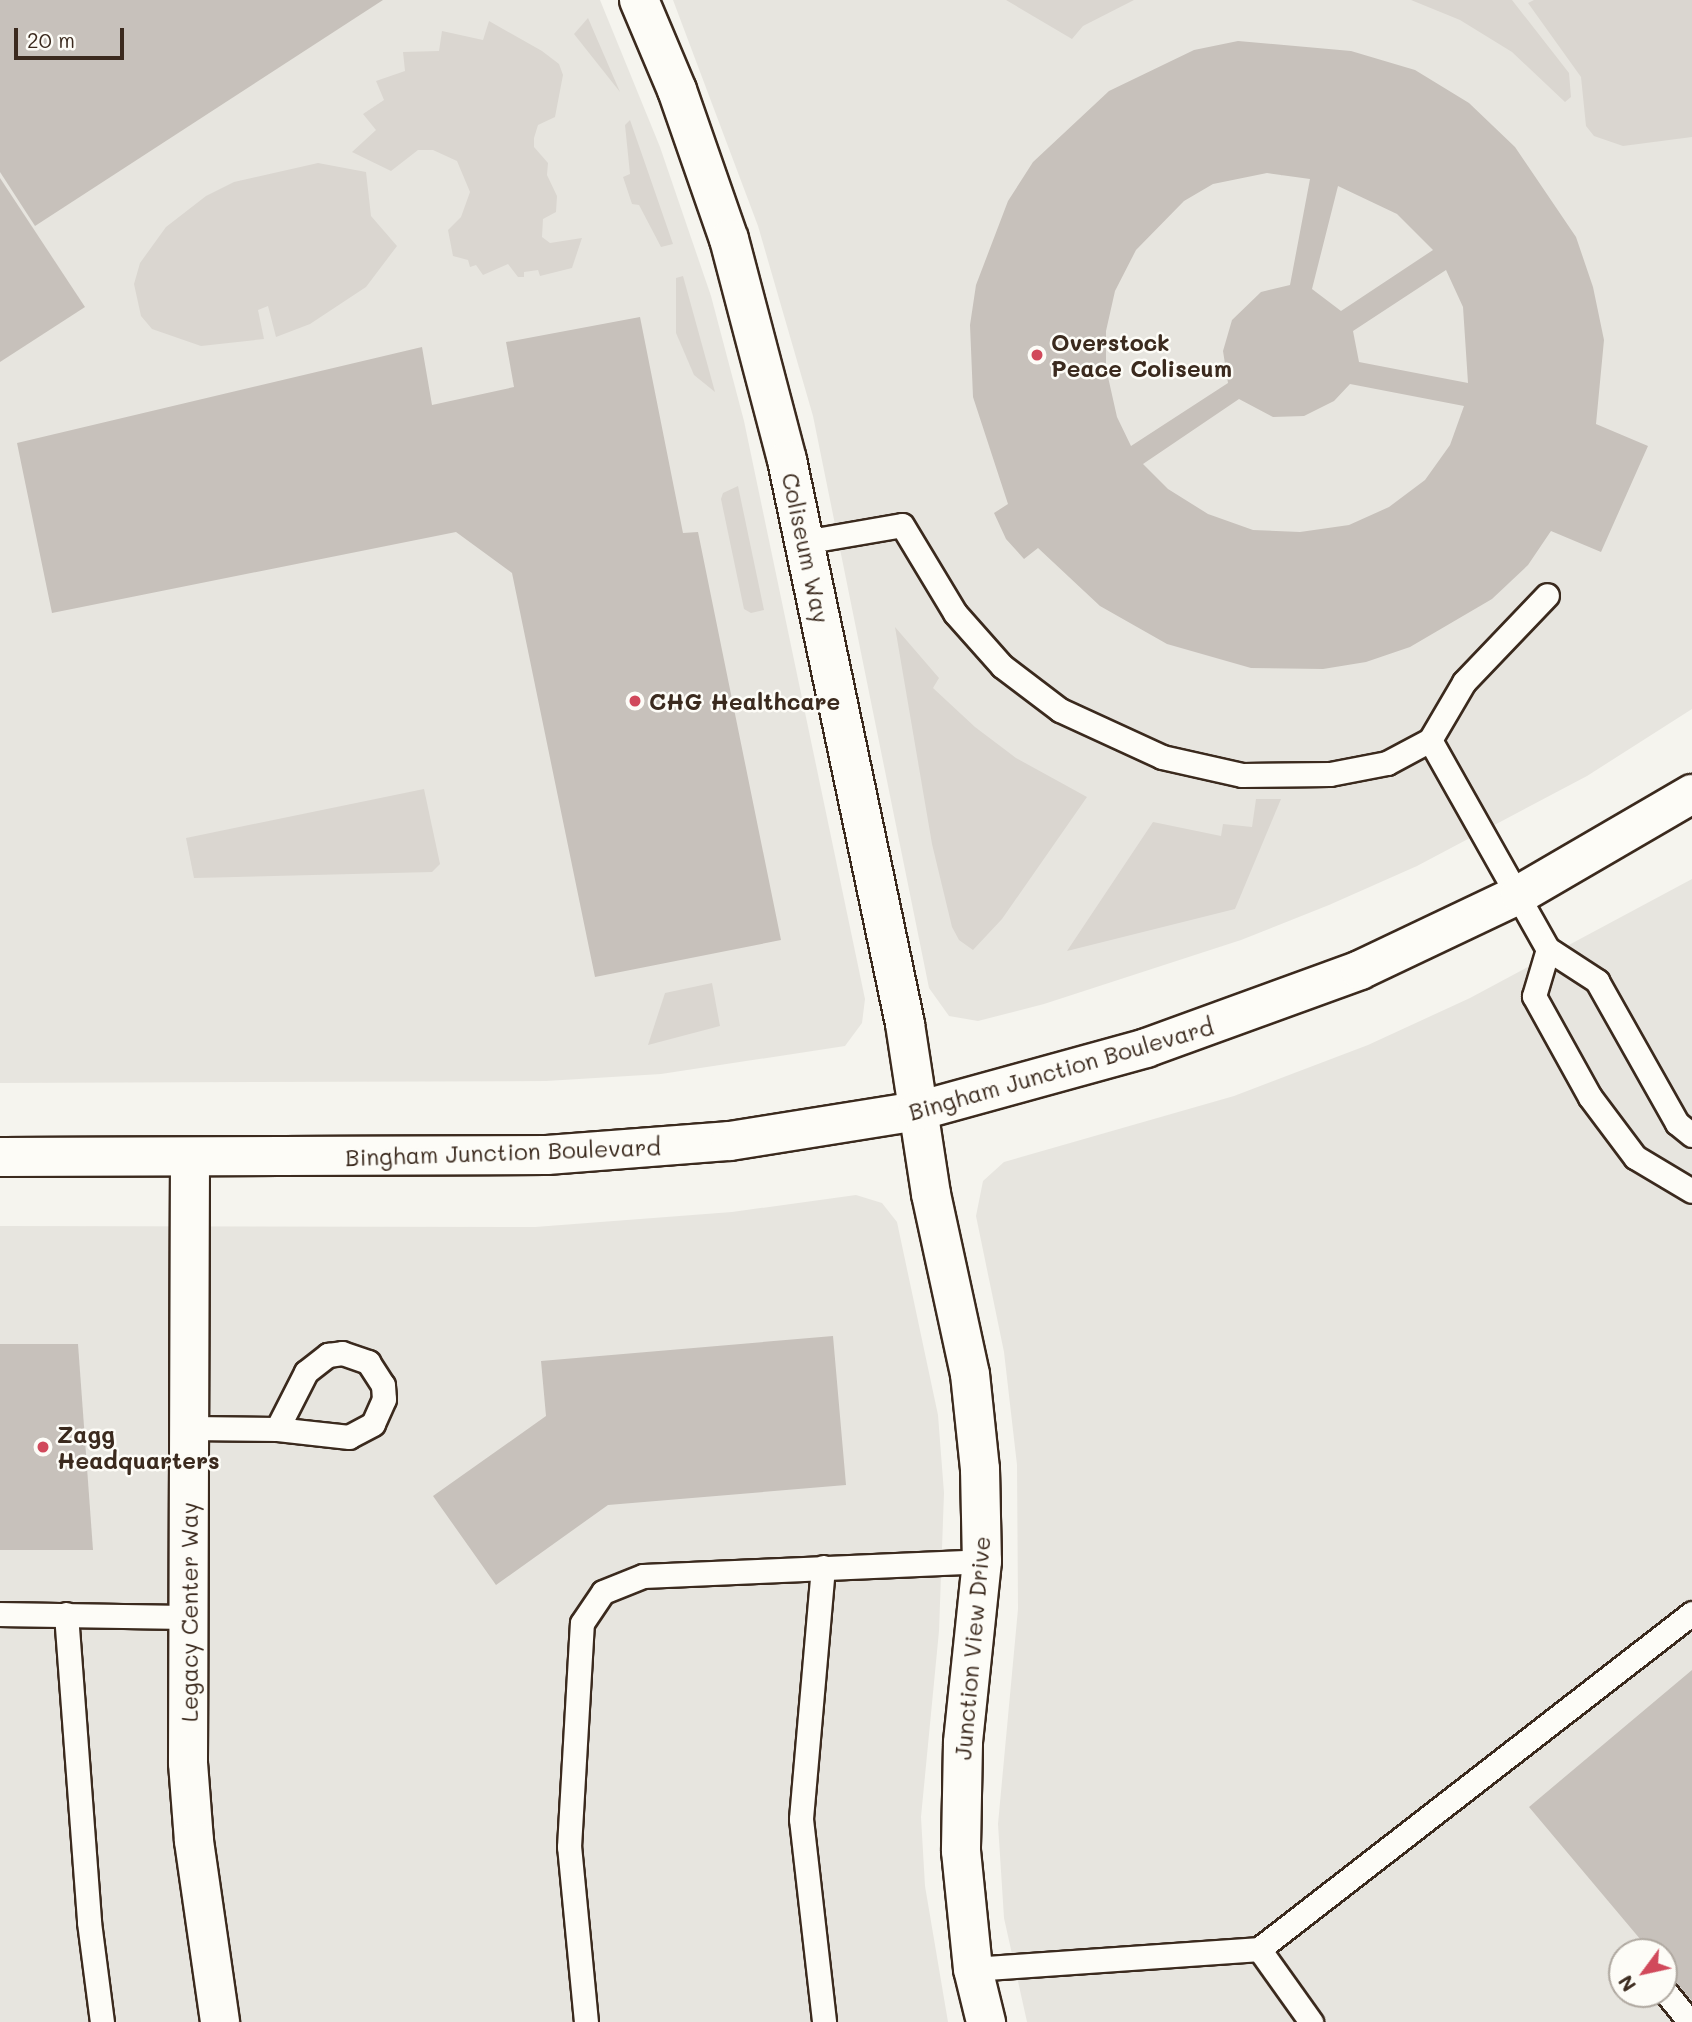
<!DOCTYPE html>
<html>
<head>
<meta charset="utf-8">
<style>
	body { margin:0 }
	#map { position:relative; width:1692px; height:2022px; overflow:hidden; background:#f5f4ee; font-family:Mali,sans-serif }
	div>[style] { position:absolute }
	.built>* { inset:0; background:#e7e5df }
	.green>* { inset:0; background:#dad6d0 }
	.building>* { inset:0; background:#c7c1bb }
	.roads { filter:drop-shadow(2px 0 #3b2a1e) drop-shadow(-2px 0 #3b2a1e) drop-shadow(0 2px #3b2a1e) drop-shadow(0 -2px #3b2a1e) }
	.service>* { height:23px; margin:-11.5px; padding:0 11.5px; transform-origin:11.5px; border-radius:11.5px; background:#fdfcf7 }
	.minor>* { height:38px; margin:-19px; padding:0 19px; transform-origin:19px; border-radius:19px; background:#fdfcf7 }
	.tertiary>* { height:38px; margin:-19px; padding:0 19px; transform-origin:19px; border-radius:19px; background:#fdfcf7 }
	.secondary>* { height:38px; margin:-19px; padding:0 19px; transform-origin:19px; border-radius:19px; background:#fdfcf7 }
	.dots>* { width:19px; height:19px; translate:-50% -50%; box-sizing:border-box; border:4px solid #fdfcf7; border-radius:50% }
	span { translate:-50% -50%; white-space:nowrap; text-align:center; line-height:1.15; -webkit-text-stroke:5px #fdfcf7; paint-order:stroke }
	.poi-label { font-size:23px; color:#3b2a1e; font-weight:700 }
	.left { translate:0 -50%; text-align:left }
	.street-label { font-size:23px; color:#3b2a1e }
	.north { position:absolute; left:1608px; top:1938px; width:70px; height:70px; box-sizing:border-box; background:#fdfcf7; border:2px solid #afa8a0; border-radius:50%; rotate:237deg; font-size:19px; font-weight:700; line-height:28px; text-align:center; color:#3b2a1e }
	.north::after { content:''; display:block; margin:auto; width:24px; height:32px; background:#d1495b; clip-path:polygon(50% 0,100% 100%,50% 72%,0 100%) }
	.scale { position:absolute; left:14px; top:28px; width:110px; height:32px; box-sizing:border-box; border:4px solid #3b2a1e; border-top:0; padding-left:9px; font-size:21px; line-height:24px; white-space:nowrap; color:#3b2a1e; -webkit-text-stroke:5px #fdfcf7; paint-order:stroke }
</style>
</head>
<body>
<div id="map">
	<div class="built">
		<i style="clip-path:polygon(0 0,600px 0,660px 147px,711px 296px,744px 421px,865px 999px,862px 1023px,845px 1046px,661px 1074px,546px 1081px,0 1083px)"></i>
		<i style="clip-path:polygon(673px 0,1692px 0,1692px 709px,1587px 776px,1417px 866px,1329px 905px,1241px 940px,1044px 1004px,978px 1021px,949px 1016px,929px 988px,813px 416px,758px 226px)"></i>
		<i style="clip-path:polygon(evenodd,1692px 879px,1692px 2022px,1027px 2022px,1004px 1918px,998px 1824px,1018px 1609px,1017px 1465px,1004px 1352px,976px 1216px,983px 1181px,1004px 1162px,1234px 1096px,1368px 1045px,1470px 998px,1692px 879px,1622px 1952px,1664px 1952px,1664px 1994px,1622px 1994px,1622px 1952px)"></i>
		<i style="clip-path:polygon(856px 1195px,882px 1203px,897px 1222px,938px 1415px,944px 1493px,939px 1631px,921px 1817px,925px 1886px,948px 2022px,0 2022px,0 1226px,535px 1227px,732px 1212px)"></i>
	</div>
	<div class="green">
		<i style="clip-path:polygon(1006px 0,1134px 0,1083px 26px,1072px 39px)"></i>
		<i style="clip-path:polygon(1411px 0,1512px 0,1569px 73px,1571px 97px,1565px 102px,1512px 52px,1460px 20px)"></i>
		<i style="clip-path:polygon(1534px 0,1692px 0,1692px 137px,1623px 146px,1594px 136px,1586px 126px,1581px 77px,1528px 3px)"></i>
		<i style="clip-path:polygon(588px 18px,620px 92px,574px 34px)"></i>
		<i style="clip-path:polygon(489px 21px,542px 51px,559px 64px,563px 75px,555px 117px,538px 125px,534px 138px,534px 147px,548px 163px,547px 175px,557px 196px,556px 212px,543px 219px,542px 237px,550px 243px,582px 238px,572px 268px,540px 276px,538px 270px,524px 272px,524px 277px,518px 277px,508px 264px,483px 275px,476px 265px,470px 267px,468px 260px,453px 256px,448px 230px,461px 217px,470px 192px,457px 161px,433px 150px,418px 150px,391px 171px,352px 152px,376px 130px,363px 114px,384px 100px,376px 81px,405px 71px,403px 52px,439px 51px,442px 31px,483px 40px)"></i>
		<i style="clip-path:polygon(630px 120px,673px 244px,661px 247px,639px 205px,632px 204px,623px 177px,630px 174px,625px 125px)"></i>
		<i style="clip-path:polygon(318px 163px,366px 172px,371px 216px,397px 246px,366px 287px,310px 324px,276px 337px,268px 306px,258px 310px,264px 339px,201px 346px,152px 329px,141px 316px,134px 284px,140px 263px,166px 227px,206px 196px,234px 182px)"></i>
		<i style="clip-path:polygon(683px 276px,715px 392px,694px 375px,676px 333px,676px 278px)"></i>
		<i style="clip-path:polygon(738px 486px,764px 610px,751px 613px,744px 609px,721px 499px,723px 493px)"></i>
		<i style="clip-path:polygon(895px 627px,939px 678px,933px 688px,975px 727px,1016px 758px,1087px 797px,1002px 919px,973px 950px,959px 940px,952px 927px,932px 844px)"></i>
		<i style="clip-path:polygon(424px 789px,440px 864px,432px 872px,194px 878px,186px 838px)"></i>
		<i style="clip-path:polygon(1256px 799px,1281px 799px,1235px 909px,1067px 951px,1153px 822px,1221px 836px,1223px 824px,1252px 827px)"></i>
		<i style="clip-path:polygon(712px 983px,720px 1026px,648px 1045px,665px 993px)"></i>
	</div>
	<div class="building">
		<i style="clip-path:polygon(0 0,383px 0,35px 226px,0 172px)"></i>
		<i style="clip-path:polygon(evenodd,1238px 41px,1351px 51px,1415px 70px,1469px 103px,1515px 147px,1576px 237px,1593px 287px,1604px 340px,1596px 424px,1648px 446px,1601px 552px,1551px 531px,1528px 565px,1492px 599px,1410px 647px,1366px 662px,1323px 669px,1251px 668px,1167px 644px,1100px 606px,1038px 548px,1024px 559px,1006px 539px,994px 513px,1008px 504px,973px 397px,970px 325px,976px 285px,1008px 201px,1033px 162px,1109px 91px,1194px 50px,1238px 41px,1267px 173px,1310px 179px,1290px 285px,1261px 292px,1232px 320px,1223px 351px,1228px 383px,1131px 446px,1117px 417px,1106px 368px,1106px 331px,1115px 291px,1136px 250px,1184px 201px,1213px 184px,1267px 173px,1238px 41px,1338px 186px,1397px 214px,1433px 250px,1341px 311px,1312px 289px,1338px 186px,1238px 41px,1446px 270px,1463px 307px,1468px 383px,1359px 362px,1353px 331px,1446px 270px,1238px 41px,1350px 384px,1464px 406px,1450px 445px,1425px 480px,1389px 507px,1349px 525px,1300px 532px,1253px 530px,1208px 514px,1168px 489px,1143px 464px,1239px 399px,1273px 417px,1304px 416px,1334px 401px,1350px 384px)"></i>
		<i style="clip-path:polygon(0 178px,85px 307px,0 362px)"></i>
		<i style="clip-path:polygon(640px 317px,683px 533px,698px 532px,781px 940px,595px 977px,512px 573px,456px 532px,52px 613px,17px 443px,422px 347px,432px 405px,514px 387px,506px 342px)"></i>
		<i style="clip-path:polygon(833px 1336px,846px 1485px,608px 1505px,496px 1585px,433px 1496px,546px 1416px,541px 1361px)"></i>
		<i style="clip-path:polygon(0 1344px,78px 1344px,93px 1550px,0 1550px)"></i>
		<i style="clip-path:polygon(1692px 1670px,1692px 2001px,1664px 1968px,1664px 1952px,1651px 1952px,1529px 1807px)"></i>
	</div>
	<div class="roads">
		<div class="service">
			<i style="left:804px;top:542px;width:99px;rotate:-9.8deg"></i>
			<i style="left:902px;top:525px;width:103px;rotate:58.9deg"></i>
			<i style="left:955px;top:613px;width:71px;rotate:48.4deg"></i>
			<i style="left:1002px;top:666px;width:73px;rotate:37.2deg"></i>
			<i style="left:1060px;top:710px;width:112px;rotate:24.7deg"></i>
			<i style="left:1162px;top:757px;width:82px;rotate:12.7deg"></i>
			<i style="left:1242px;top:775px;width:88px;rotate:-0.7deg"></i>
			<i style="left:1330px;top:774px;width:58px;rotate:-10.9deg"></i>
			<i style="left:1387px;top:763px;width:49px;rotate:-28.1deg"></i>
			<i style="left:1430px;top:740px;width:240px;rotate:60.6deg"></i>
			<i style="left:1548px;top:949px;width:59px;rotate:33.1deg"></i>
			<i style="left:1597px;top:981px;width:163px;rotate:60.6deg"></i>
			<i style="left:1677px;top:1123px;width:19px;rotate:39deg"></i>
			<i style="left:1430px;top:740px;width:67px;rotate:-59.6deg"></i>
			<i style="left:1464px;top:682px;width:120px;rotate:-46.3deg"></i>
			<i style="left:1548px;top:949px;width:49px;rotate:106.6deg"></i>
			<i style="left:1534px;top:996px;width:115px;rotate:61deg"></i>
			<i style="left:1590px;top:1097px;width:75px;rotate:53.1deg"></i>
			<i style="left:1635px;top:1157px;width:66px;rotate:30.8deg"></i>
			<i style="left:342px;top:1353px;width:28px;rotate:19deg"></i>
			<i style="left:368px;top:1362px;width:27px;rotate:57deg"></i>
			<i style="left:383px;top:1385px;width:14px;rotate:86deg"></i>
			<i style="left:384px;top:1399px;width:27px;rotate:114deg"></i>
			<i style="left:373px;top:1424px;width:27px;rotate:152deg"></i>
			<i style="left:349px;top:1437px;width:72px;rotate:-173.7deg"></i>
			<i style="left:277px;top:1429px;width:64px;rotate:-63deg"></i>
			<i style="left:306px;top:1372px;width:28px;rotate:-38deg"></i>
			<i style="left:328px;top:1355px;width:14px;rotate:-8deg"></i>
			<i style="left:190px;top:1428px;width:87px;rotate:0.7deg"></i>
			<i style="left:823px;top:1567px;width:253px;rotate:95deg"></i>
			<i style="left:801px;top:1819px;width:204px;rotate:83.5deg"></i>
			<i style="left:0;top:1614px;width:190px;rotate:0.9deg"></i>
			<i style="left:66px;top:1614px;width:309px;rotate:85.7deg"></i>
			<i style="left:89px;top:1922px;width:101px;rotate:82.6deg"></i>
			<i style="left:1259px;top:1949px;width:90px;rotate:54.5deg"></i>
			<i style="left:973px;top:1969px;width:287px;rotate:-4deg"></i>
			<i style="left:1259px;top:1949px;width:548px;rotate:-37.81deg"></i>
			<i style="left:1664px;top:1990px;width:41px;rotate:50.9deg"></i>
			<i style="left:586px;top:2022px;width:176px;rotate:-95.5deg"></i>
			<i style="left:569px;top:1847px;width:224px;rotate:-86.7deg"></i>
			<i style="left:582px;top:1623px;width:37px;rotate:-56deg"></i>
			<i style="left:603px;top:1592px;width:43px;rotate:-21.8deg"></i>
			<i style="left:643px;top:1576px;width:339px;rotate:-2.5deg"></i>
		</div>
		<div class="minor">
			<i style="left:190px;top:1158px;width:605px;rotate:90.19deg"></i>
			<i style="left:188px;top:1763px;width:78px;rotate:85.6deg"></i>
			<i style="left:194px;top:1841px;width:183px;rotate:81.8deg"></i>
		</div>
		<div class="tertiary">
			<i style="left:639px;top:0;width:98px;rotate:67.1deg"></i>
			<i style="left:677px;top:90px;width:158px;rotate:70.8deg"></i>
			<i style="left:729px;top:239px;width:228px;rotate:75.3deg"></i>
			<i style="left:787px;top:460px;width:576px;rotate:78.18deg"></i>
			<i style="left:905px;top:1024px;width:172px;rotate:81.3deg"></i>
			<i style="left:931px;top:1194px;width:184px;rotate:77.8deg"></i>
			<i style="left:970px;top:1374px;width:96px;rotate:84deg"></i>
			<i style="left:980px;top:1469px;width:92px;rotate:88.8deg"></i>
			<i style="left:982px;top:1561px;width:183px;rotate:96deg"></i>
			<i style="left:963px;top:1743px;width:108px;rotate:91.1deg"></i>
			<i style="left:961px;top:1851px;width:119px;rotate:84.2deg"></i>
			<i style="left:973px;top:1969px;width:55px;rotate:76.2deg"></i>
		</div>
		<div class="secondary">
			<i style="left:0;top:1157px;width:547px;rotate:-0.21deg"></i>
			<i style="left:547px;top:1155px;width:184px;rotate:-4.4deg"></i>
			<i style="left:730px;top:1141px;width:190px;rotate:-9.1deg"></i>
			<i style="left:918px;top:1111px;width:237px;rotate:-15.4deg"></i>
			<i style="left:1146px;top:1048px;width:228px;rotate:-20deg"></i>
			<i style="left:1360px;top:970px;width:177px;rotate:-25.4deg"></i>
			<i style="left:1520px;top:894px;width:199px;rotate:-30.2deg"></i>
		</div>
	</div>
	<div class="dots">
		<i style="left:1037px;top:355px;background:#d1495b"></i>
		<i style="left:635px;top:701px;background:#d1495b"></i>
		<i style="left:43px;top:1447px;background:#d1495b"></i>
	</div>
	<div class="poi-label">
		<span class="left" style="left:1051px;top:355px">Overstock<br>Peace Coliseum</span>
		<span class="left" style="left:649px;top:701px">CHG Healthcare</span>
		<span class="left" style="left:57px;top:1447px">Zagg<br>Headquarters</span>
	</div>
	<div class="street-label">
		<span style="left:806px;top:548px;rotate:78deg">Coliseum Way</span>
		<span style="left:1061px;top:1069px;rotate:-16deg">Bingham Junction Boulevard</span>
		<span style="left:503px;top:1152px;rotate:-2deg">Bingham Junction Boulevard</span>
		<span style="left:189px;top:1612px;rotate:-90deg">Legacy Center Way</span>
		<span style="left:972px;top:1648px;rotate:-85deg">Junction View Drive</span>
	</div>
	<div class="north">N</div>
	<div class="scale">20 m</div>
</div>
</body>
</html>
